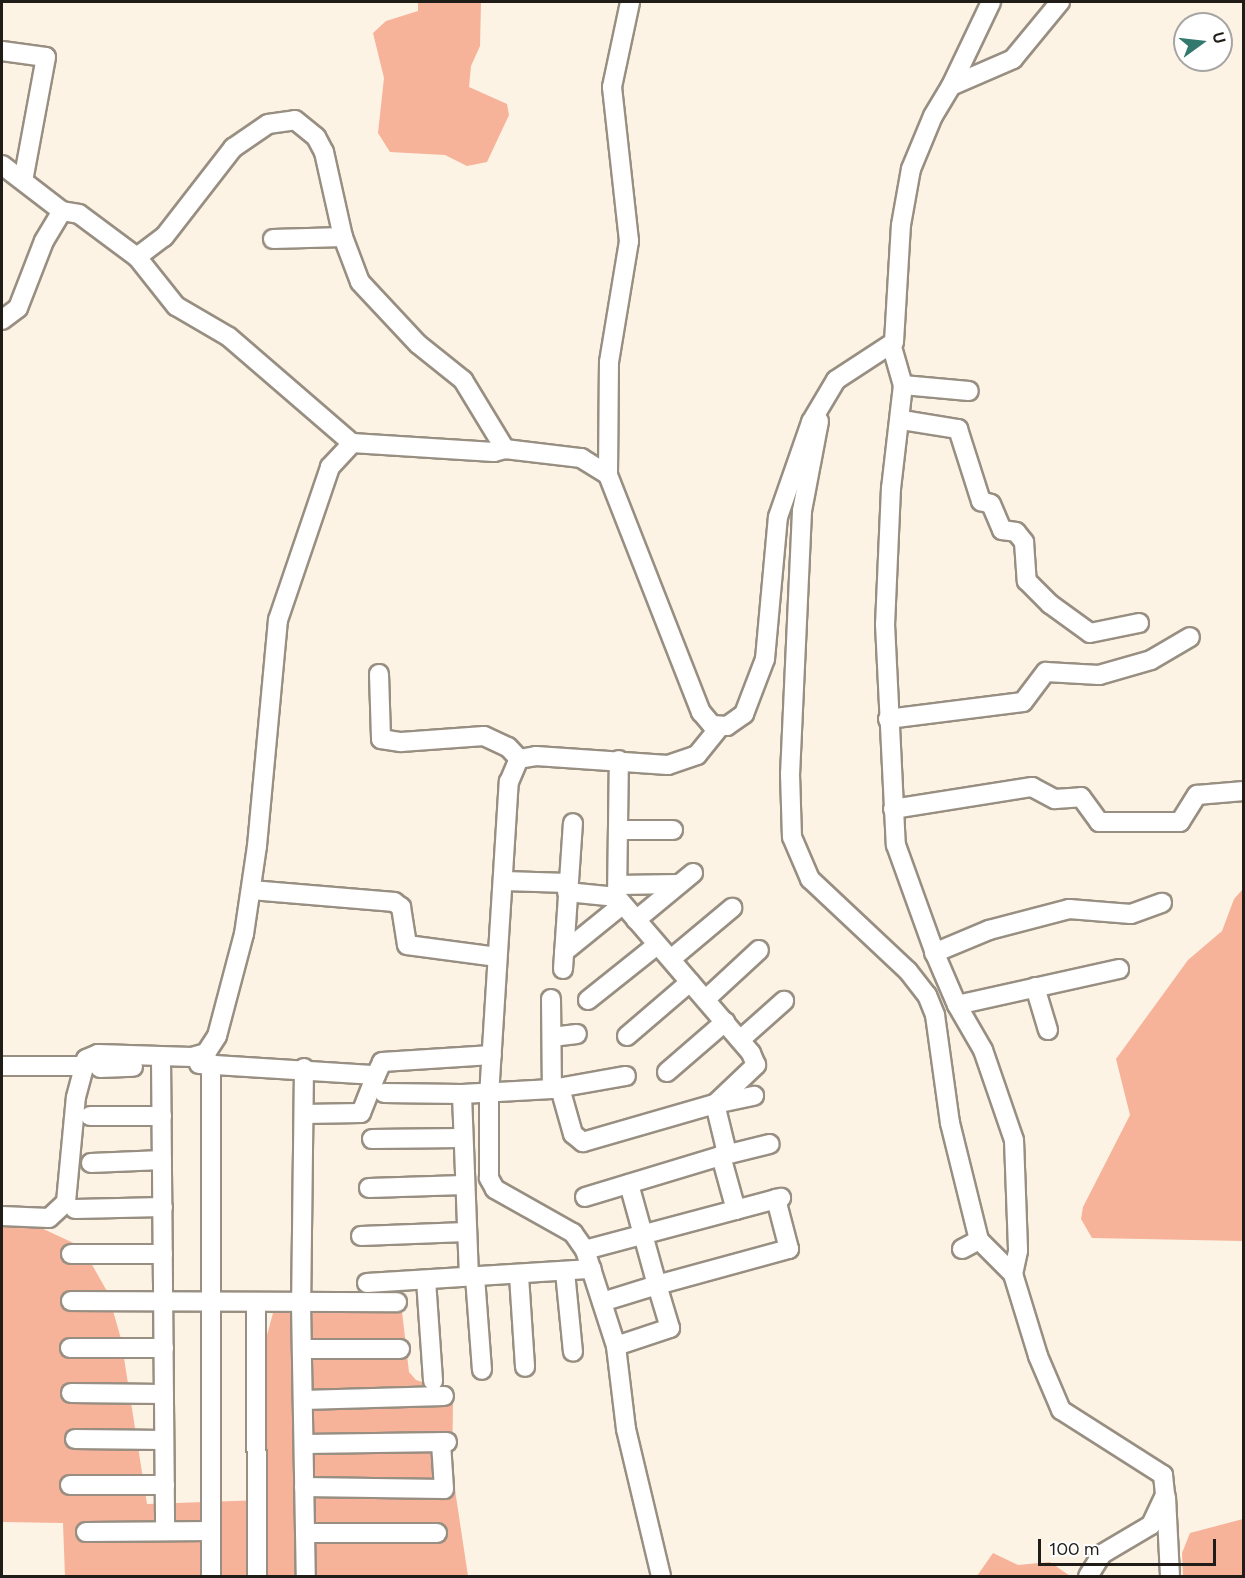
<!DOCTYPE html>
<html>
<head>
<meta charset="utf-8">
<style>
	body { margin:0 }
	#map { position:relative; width:1245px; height:1578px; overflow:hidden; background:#fcf3e4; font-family:Figtree,sans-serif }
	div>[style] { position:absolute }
	.forest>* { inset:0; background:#f7b29a }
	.roads { filter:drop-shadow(2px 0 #988f82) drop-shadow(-2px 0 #988f82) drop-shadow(0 2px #988f82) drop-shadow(0 -2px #988f82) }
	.minor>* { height:18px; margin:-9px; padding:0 9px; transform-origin:9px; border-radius:9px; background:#fff }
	span { translate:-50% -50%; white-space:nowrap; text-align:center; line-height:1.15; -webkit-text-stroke:4.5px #fff; paint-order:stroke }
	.frame { position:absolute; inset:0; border:3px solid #201d18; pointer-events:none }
	.north { position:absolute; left:1173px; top:12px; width:60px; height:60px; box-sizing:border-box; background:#fff; border:2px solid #a6a5a3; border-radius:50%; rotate:75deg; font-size:16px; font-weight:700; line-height:24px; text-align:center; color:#201d18 }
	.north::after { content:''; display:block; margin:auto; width:21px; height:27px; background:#33786d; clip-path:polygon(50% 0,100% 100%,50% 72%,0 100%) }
	.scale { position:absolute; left:1038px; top:1539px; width:178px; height:27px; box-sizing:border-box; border:3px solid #201d18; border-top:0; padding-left:8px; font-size:18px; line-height:21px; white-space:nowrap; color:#201d18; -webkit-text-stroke:4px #fff; paint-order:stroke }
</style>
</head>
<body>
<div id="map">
	<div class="forest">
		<i style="clip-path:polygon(418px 2px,481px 2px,480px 46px,471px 66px,469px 87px,507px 104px,509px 115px,487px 162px,467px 166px,445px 155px,390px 152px,378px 133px,384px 78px,373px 33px,386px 21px,418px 11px)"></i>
		<i style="clip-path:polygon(1243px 889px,1243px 1241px,1092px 1238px,1081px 1219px,1083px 1207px,1130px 1115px,1116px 1059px,1188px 960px,1222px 931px,1234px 899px)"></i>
		<i style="clip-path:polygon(37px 1226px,82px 1247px,108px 1293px,121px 1339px,147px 1504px,267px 1500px,264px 1346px,273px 1313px,292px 1297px,401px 1303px,409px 1372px,416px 1380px,448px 1390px,453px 1404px,452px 1470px,468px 1576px,65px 1576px,63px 1523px,2px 1522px,2px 1227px)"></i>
		<i style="clip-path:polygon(1243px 1519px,1243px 1576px,1183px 1576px,1182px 1553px,1190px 1533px)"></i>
		<i style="clip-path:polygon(993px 1553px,1018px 1565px,1050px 1562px,1070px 1576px,977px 1576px)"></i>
	</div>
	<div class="roads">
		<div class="minor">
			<i style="left:2px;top:51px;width:44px;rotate:7.8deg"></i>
			<i style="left:46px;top:57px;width:126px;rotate:100.5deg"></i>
			<i style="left:951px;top:86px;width:93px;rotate:-64.5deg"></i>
			<i style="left:2px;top:165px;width:76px;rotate:37.5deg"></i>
			<i style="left:273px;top:239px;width:70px;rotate:-1.6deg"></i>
			<i style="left:137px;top:257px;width:63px;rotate:51.5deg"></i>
			<i style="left:176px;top:306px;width:61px;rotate:30.3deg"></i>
			<i style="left:229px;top:337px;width:162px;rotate:40.8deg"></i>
			<i style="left:2px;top:320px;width:20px;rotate:-37deg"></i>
			<i style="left:18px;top:308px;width:72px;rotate:-68.8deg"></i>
			<i style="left:44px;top:241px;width:35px;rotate:-59deg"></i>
			<i style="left:62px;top:211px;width:17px;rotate:10deg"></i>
			<i style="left:79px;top:214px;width:72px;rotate:36.6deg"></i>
			<i style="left:137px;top:257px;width:34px;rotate:-37deg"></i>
			<i style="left:164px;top:237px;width:113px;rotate:-52.2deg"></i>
			<i style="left:233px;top:148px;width:42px;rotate:-34.4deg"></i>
			<i style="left:268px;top:124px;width:27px;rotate:-8deg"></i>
			<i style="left:295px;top:120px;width:27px;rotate:39deg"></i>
			<i style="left:316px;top:137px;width:17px;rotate:62deg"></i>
			<i style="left:324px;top:152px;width:87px;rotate:77.4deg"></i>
			<i style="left:343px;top:237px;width:48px;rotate:69.3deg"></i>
			<i style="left:360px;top:282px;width:85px;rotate:46.9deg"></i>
			<i style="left:418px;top:344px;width:58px;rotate:38.7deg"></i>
			<i style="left:463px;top:380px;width:81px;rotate:58.7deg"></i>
			<i style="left:505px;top:449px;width:77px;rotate:6.8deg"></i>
			<i style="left:581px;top:458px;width:32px;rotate:32deg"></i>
			<i style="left:608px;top:475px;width:255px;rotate:68.6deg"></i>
			<i style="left:701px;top:712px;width:17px;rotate:50deg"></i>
			<i style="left:712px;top:725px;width:15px;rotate:4deg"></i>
			<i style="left:727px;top:726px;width:21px;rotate:-35deg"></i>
			<i style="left:744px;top:714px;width:59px;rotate:-69.1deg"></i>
			<i style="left:765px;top:659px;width:143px;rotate:-84.8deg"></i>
			<i style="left:778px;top:517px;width:101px;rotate:-70.8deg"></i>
			<i style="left:811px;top:422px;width:49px;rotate:-59.2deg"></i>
			<i style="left:836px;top:380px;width:69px;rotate:-33.2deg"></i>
			<i style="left:894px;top:342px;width:117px;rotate:-86.6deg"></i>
			<i style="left:901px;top:225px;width:57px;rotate:-79.9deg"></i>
			<i style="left:911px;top:169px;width:57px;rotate:-67.5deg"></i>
			<i style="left:933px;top:116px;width:35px;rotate:-59deg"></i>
			<i style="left:951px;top:86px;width:68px;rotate:-23.5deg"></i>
			<i style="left:1013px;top:59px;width:74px;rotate:-50.5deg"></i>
			<i style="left:892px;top:347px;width:40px;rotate:74deg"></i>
			<i style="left:903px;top:385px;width:104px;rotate:96.6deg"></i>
			<i style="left:891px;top:488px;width:136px;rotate:92.5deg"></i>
			<i style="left:885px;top:624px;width:221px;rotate:87.2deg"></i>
			<i style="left:896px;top:845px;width:118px;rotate:70.2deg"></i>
			<i style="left:936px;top:956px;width:53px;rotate:66.8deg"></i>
			<i style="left:957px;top:1005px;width:52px;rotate:60deg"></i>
			<i style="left:983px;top:1050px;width:95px;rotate:71deg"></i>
			<i style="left:1014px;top:1140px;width:111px;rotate:87.9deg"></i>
			<i style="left:1018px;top:1251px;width:24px;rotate:102deg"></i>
			<i style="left:903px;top:385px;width:66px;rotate:5.2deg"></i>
			<i style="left:902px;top:420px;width:57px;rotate:9.1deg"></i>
			<i style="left:958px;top:429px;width:76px;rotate:72.3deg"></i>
			<i style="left:981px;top:501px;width:10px;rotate:17deg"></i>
			<i style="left:991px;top:504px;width:28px;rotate:67deg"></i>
			<i style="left:1002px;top:530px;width:14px;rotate:8deg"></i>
			<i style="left:1016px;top:532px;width:13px;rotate:51deg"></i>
			<i style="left:1024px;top:542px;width:39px;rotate:86deg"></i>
			<i style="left:1027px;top:581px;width:33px;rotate:45deg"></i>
			<i style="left:1050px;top:604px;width:49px;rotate:35.9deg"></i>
			<i style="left:1090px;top:633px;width:50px;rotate:-11.5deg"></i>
			<i style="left:819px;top:421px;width:92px;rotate:100.7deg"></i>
			<i style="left:802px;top:511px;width:263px;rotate:92.6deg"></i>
			<i style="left:790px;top:774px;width:63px;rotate:88.2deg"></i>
			<i style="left:792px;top:837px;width:46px;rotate:66.8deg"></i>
			<i style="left:810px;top:879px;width:134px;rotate:43.2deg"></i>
			<i style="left:908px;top:971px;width:31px;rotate:52deg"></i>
			<i style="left:927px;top:995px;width:22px;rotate:68deg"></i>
			<i style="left:935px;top:1015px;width:109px;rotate:82.1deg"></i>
			<i style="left:950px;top:1123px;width:121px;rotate:76.1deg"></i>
			<i style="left:979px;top:1240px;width:48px;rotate:45deg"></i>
			<i style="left:1013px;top:1274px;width:86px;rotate:73deg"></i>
			<i style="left:1038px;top:1356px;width:59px;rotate:66.9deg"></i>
			<i style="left:1061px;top:1410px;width:121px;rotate:32.5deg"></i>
			<i style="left:1163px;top:1475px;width:20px;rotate:84deg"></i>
			<i style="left:1165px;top:1495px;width:33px;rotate:115deg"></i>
			<i style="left:1151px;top:1525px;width:57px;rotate:149.4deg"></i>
			<i style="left:1102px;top:1554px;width:26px;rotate:122deg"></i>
			<i style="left:608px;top:475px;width:113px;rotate:-89.5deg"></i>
			<i style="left:609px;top:362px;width:123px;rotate:-80.6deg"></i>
			<i style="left:629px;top:241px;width:155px;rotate:-96.3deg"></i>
			<i style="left:612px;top:87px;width:87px;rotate:-78deg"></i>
			<i style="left:379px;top:674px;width:65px;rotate:88.2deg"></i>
			<i style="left:381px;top:739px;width:20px;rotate:9deg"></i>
			<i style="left:401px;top:742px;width:83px;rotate:-4.1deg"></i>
			<i style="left:484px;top:736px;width:26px;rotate:25deg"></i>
			<i style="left:508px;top:747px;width:16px;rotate:47deg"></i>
			<i style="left:888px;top:719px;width:136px;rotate:-7.2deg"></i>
			<i style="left:1023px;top:702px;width:38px;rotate:-53deg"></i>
			<i style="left:1046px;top:672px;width:53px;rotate:3.2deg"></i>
			<i style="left:1099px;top:675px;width:54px;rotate:-16.1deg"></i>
			<i style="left:1151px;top:660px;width:45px;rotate:-30.5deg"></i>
			<i style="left:893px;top:809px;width:141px;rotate:-9deg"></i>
			<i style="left:1032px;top:787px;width:26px;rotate:28deg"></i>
			<i style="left:1055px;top:799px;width:26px;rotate:-4deg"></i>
			<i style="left:1081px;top:797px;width:31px;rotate:54deg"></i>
			<i style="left:1099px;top:822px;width:81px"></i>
			<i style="left:1180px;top:822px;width:32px;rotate:-58deg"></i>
			<i style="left:1197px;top:795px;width:47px;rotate:-4.9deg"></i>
			<i style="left:618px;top:830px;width:55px"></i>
			<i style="left:504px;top:881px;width:64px;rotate:1.8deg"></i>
			<i style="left:618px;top:885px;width:61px;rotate:-0.9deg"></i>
			<i style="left:251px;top:890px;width:144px;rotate:4.8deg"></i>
			<i style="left:394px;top:902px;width:9px;rotate:36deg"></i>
			<i style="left:401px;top:907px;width:38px;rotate:81deg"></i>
			<i style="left:407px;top:945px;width:91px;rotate:7.6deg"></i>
			<i style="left:567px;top:892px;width:50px;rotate:5.7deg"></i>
			<i style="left:636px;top:920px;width:74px;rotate:-39.5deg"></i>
			<i style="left:564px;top:952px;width:75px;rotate:-39deg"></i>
			<i style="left:934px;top:953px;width:60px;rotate:-22.7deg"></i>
			<i style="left:989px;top:930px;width:83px;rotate:-14.7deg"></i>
			<i style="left:1069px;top:909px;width:62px;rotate:4.6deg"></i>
			<i style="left:1131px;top:914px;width:33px;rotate:-20deg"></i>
			<i style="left:671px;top:959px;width:80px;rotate:-39.9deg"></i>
			<i style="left:563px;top:969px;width:146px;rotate:-86.1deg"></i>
			<i style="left:1035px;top:987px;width:45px;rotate:73.2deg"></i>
			<i style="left:551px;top:999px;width:90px;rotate:89.4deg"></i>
			<i style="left:706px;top:999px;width:72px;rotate:-42.8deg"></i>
			<i style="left:588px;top:1000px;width:88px;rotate:-38.6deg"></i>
			<i style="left:957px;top:1005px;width:166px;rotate:-12.5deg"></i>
			<i style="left:627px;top:1036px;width:83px;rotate:-40.6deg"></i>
			<i style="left:552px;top:1037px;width:25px;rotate:-7deg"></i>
			<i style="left:740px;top:1040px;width:59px;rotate:-41.6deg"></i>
			<i style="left:161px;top:1057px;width:474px;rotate:89.5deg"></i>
			<i style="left:211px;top:1063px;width:513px;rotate:90deg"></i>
			<i style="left:199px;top:1064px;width:177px;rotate:3.6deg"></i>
			<i style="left:376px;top:1075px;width:14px;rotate:-65deg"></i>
			<i style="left:382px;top:1062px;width:110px;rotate:-3.6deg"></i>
			<i style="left:2px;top:1066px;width:79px"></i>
			<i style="left:100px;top:1068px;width:33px;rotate:-2deg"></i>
			<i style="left:304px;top:1068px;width:235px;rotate:90.7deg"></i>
			<i style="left:301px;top:1303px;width:273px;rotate:89deg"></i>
			<i style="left:667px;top:1072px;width:77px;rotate:-40.8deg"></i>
			<i style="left:560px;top:1088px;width:48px;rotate:74.2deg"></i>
			<i style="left:573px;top:1134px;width:13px;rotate:39deg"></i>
			<i style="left:583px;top:1142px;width:137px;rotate:-16.1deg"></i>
			<i style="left:715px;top:1104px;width:57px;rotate:-43.6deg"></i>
			<i style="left:756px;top:1065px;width:13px;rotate:-113deg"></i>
			<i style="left:751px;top:1053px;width:206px;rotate:-130.7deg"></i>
			<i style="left:617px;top:897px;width:137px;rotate:-89.2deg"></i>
			<i style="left:384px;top:1093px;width:78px;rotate:0.7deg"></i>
			<i style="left:304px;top:1114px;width:57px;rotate:-1deg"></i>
			<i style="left:361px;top:1113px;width:41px;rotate:-68.5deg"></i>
			<i style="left:90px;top:1116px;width:72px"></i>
			<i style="left:372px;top:1139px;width:90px;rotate:-0.6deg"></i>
			<i style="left:91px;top:1163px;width:71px;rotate:-2.4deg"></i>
			<i style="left:369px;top:1188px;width:95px;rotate:-1.8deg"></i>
			<i style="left:585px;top:1197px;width:142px;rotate:-16.8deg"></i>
			<i style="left:721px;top:1156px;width:9px;rotate:-54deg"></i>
			<i style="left:726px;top:1149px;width:46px;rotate:-103.7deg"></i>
			<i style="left:715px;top:1104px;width:40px;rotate:-12deg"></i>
			<i style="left:75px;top:1209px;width:88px;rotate:-1.3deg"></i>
			<i style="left:736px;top:1210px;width:56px;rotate:-105.5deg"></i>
			<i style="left:721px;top:1156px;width:50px;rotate:-13.8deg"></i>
			<i style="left:2px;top:1216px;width:47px;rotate:2.4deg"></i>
			<i style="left:49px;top:1218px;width:23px;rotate:-43deg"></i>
			<i style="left:66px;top:1202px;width:105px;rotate:-84.6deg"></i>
			<i style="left:76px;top:1097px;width:39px;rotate:-75deg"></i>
			<i style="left:86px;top:1059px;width:13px;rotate:-23deg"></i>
			<i style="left:98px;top:1054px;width:94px;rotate:1.8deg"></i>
			<i style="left:192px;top:1057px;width:15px;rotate:-16deg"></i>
			<i style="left:206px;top:1053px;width:20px;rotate:-57deg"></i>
			<i style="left:217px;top:1036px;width:106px;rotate:-75.2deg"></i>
			<i style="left:244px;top:934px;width:89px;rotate:-81.6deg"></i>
			<i style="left:257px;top:846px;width:227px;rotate:-84.7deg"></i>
			<i style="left:278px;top:620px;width:162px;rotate:-71.2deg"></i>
			<i style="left:330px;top:467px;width:33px;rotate:-47deg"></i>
			<i style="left:352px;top:443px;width:142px;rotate:3.6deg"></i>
			<i style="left:494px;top:452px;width:11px;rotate:-15deg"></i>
			<i style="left:361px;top:1236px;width:105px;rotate:-2.2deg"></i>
			<i style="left:962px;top:1249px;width:19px;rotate:-28deg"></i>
			<i style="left:585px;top:1250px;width:203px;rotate:-14.9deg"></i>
			<i style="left:71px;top:1254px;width:92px"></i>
			<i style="left:565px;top:1272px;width:80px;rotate:84.3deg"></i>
			<i style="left:519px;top:1276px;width:91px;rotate:86.2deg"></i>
			<i style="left:469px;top:1277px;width:183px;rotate:-92.2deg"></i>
			<i style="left:462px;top:1094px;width:90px;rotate:-3.2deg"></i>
			<i style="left:552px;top:1089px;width:75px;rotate:-10deg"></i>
			<i style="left:475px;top:1277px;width:93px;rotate:85.7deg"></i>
			<i style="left:426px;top:1280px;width:101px;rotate:86deg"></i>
			<i style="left:367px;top:1283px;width:225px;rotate:-3.6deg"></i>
			<i style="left:71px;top:1301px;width:326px;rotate:0.2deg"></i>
			<i style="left:602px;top:1302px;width:58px;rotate:-17.2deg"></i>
			<i style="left:657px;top:1285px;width:105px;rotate:-105.5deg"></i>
			<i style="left:256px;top:1303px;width:273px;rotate:89.8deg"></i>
			<i style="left:616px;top:1346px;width:57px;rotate:-18.4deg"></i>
			<i style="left:670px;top:1328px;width:45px;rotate:-106.8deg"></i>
			<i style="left:657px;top:1285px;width:137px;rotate:-15.3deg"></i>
			<i style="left:789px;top:1249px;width:52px;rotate:-104.6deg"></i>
			<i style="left:70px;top:1348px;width:94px"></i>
			<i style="left:302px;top:1349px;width:98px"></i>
			<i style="left:71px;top:1393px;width:93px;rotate:0.6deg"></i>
			<i style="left:303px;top:1400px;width:141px;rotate:-1.6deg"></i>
			<i style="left:75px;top:1439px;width:89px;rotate:0.6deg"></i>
			<i style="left:304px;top:1444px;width:143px;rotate:-0.8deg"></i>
			<i style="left:70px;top:1485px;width:95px"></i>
			<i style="left:304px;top:1487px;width:140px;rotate:0.8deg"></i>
			<i style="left:444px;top:1489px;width:47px;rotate:-93.7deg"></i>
			<i style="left:1166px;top:1497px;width:79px;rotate:87.1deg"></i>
			<i style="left:86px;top:1532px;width:125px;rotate:-0.5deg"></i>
			<i style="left:305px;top:1533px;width:132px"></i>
			<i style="left:661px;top:1576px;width:151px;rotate:-103.4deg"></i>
			<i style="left:626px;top:1429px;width:84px;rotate:-96.9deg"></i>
			<i style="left:616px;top:1346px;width:101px;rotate:-107.9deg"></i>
			<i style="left:585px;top:1250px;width:21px;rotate:-125deg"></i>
			<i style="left:573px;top:1233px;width:90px;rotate:-150.6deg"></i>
			<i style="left:495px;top:1189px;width:13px;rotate:-119deg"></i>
			<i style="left:489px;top:1178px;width:82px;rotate:-90deg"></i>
			<i style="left:489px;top:1096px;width:315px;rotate:-86.4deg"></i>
			<i style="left:509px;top:782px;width:25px;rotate:-67deg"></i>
			<i style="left:519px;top:759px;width:17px;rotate:-10deg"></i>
			<i style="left:536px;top:756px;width:132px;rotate:3.9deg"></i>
			<i style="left:668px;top:765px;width:31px;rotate:-19deg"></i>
			<i style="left:697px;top:755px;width:35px;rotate:-51deg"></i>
		</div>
	</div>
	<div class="frame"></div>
	<div class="north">U</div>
	<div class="scale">100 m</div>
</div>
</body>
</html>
